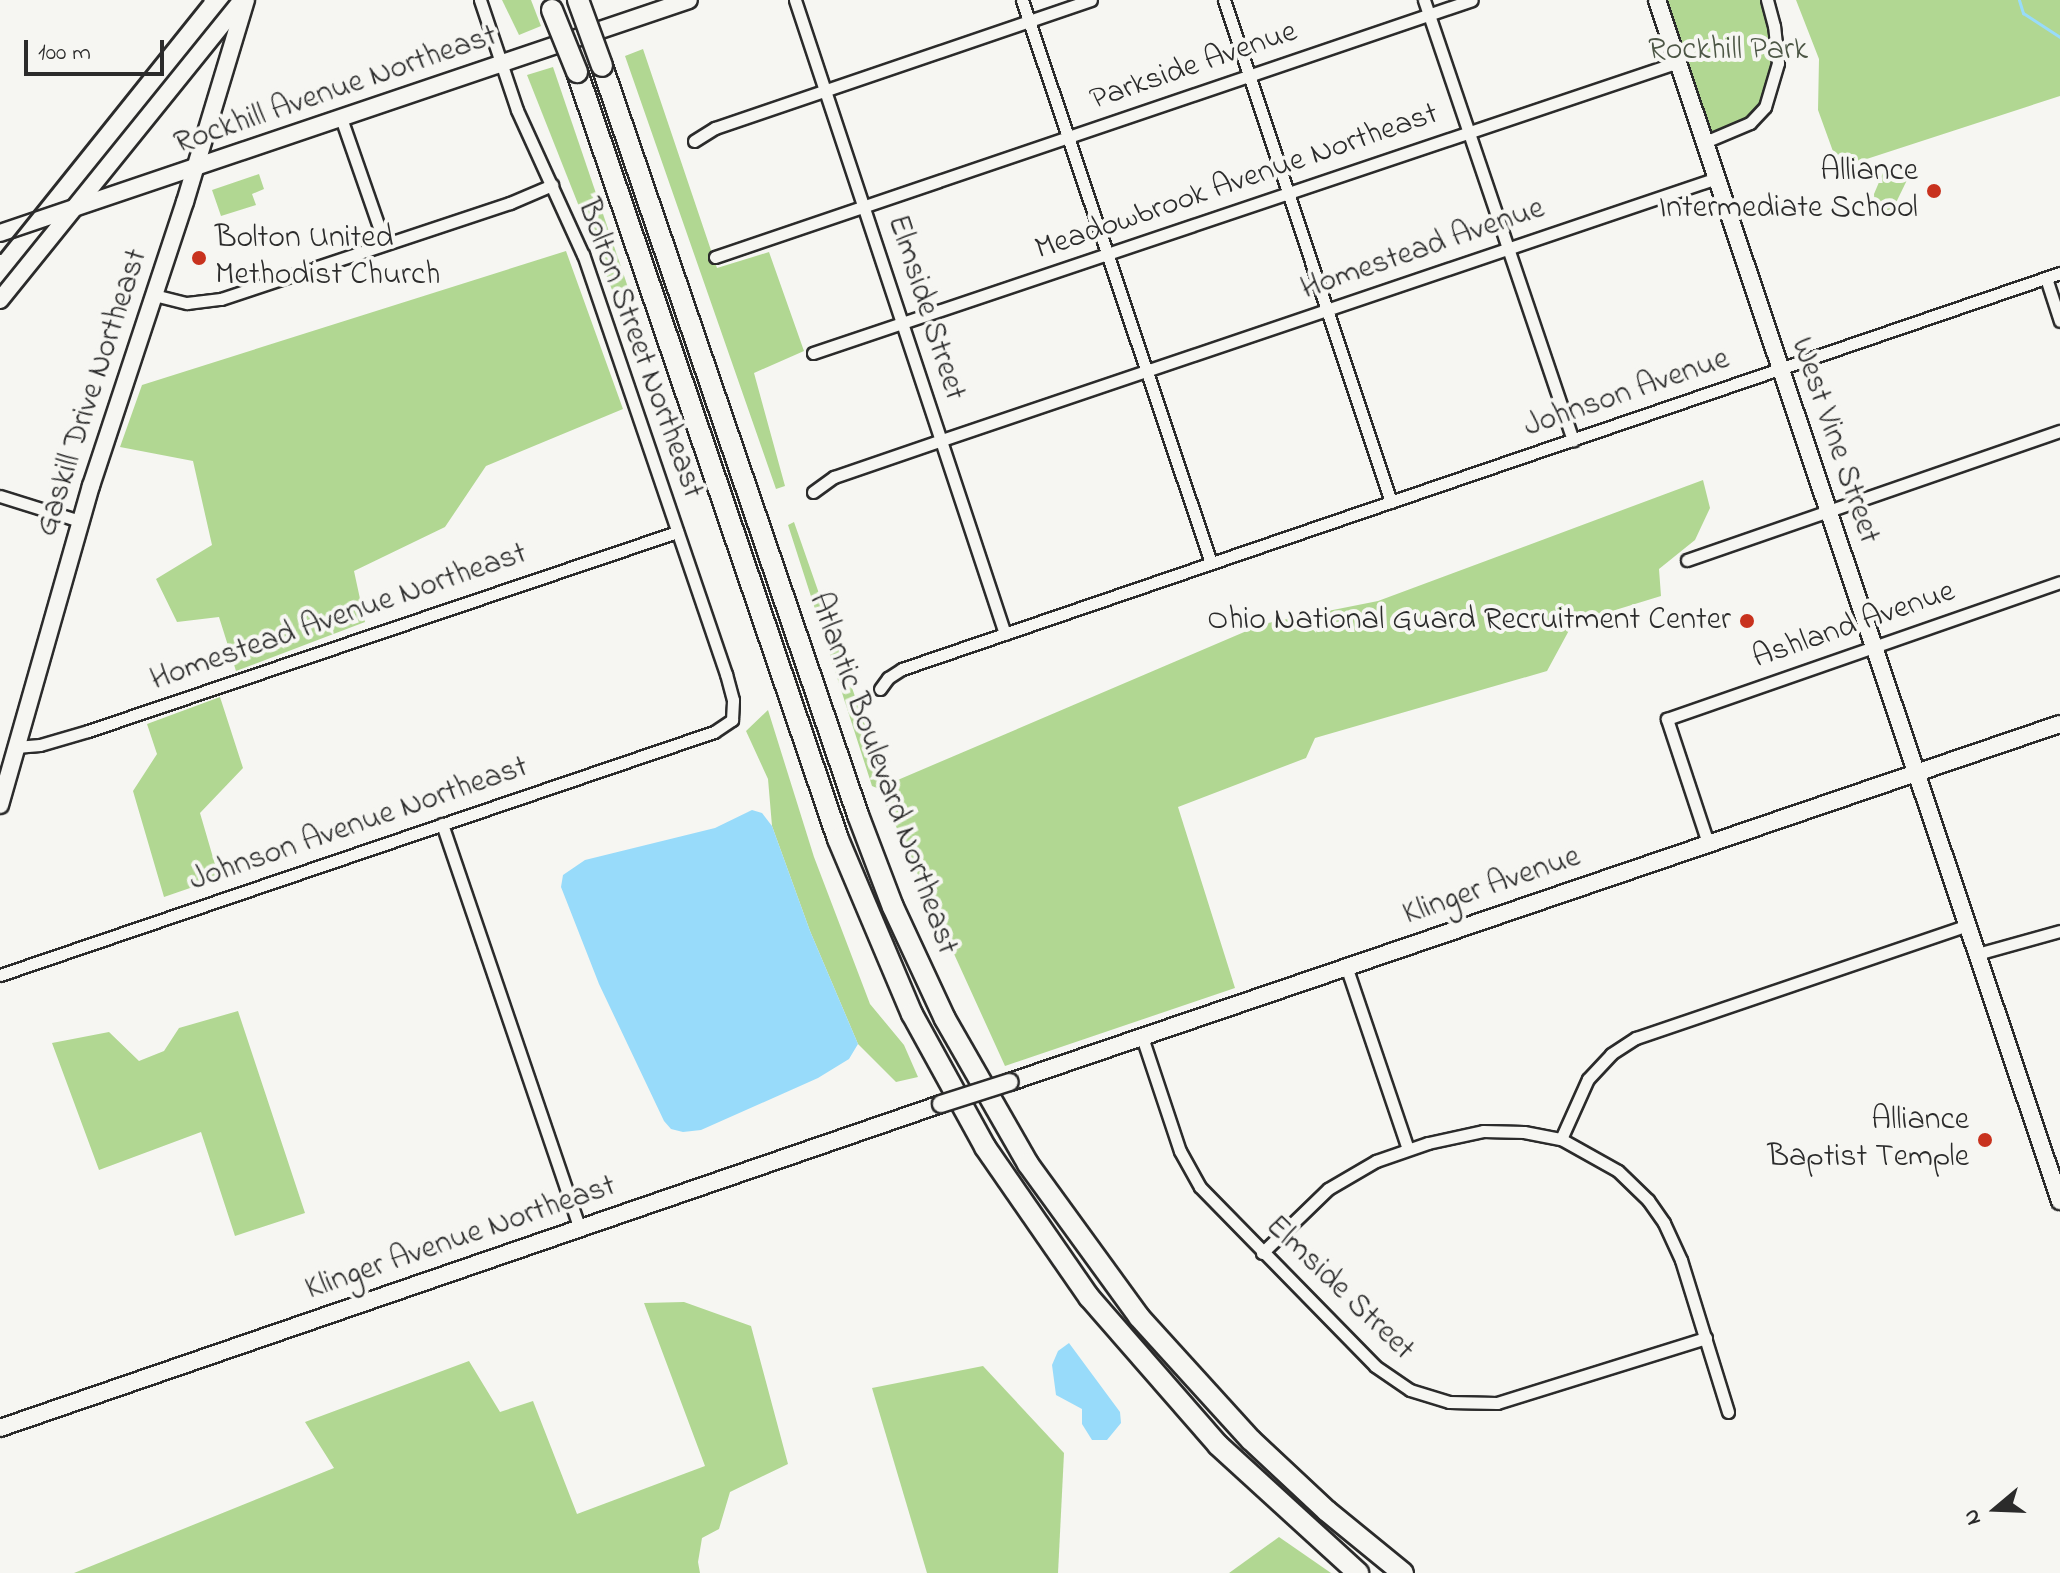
<!DOCTYPE html>
<html>
<head>
<meta charset="utf-8">
<style>
	body { margin:0 }
	#map { position:relative; width:2060px; height:1573px; overflow:hidden; background:#f6f6f2; font-family:"Indie Flower",sans-serif }
	div>[style] { position:absolute }
	.green>* { inset:0; background:#b1d792 }
	.water>* { inset:0; background:#98dbfa }
	.stream>* { height:3px; margin:-1.5px; padding:0 1.5px; transform-origin:1.5px; border-radius:1.5px; background:#98dbfa }
	.roads { filter:drop-shadow(2px 0 #2b2b2b) drop-shadow(-2px 0 #2b2b2b) drop-shadow(0 2px #2b2b2b) drop-shadow(0 -2px #2b2b2b) }
	.street>* { height:11px; margin:-5.5px; padding:0 5.5px; transform-origin:5.5px; border-radius:5.5px; background:#f6f6f2 }
	.secondary>* { height:16px; margin:-8px; padding:0 8px; transform-origin:8px; border-radius:8px; background:#f6f6f2 }
	.highway>* { height:20px; margin:-10px; padding:0 10px; transform-origin:10px; border-radius:10px; background:#f6f6f2 }
	.rail>* { height:3px; margin:-1.5px; padding:0 1.5px; transform-origin:1.5px; border-radius:1.5px; background:#2b2b2b }
	.bridges { filter:drop-shadow(2px 0 #2b2b2b) drop-shadow(-2px 0 #2b2b2b) drop-shadow(0 2px #2b2b2b) drop-shadow(0 -2px #2b2b2b) }
	.secondary-bridge>* { height:16px; margin:-8px; padding:0 8px; transform-origin:8px; border-radius:8px; background:#f6f6f2 }
	.highway-bridge>* { height:20px; margin:-10px; padding:0 10px; transform-origin:10px; border-radius:10px; background:#f6f6f2 }
	.dots>* { width:22px; height:22px; translate:-50% -50%; box-sizing:border-box; border:4px solid #f6f6f2; border-radius:50% }
	span { translate:-50% -50%; white-space:nowrap; text-align:center; line-height:1.15; -webkit-text-stroke:8px #f6f6f2; paint-order:stroke }
	.park-label { font-size:32px; color:#4c5645 }
	.street-label { font-size:32px; color:#2b2b2b }
	.poi-label { font-size:32px; color:#2b2b2b }
	.right { translate:-100% -50%; text-align:right }
	.left { translate:0 -50%; text-align:left }
	.north { position:absolute; left:1956px; top:1469px; width:80px; height:80px; -webkit-text-stroke:6px #f6f6f2; paint-order:stroke; rotate:251deg; font-size:22px; font-weight:700; line-height:32px; text-align:center; color:#2b2b2b }
	.north::after { content:''; display:block; margin:auto; width:28px; height:36px; background:#2b2b2b; clip-path:polygon(50% 0,100% 100%,50% 72%,0 100%) }
	.scale { position:absolute; left:24px; top:40px; width:140px; height:36px; box-sizing:border-box; border:4px solid #2b2b2b; border-top:0; padding-left:10px; font-size:24px; line-height:28px; white-space:nowrap; color:#2b2b2b; -webkit-text-stroke:6px #f6f6f2; paint-order:stroke }
</style>
</head>
<body>
<div id="map">
	<div class="green">
		<i style="clip-path:polygon(502px 0,531px 0,541px 26px,519px 35px)"></i>
		<i style="clip-path:polygon(1663px 0,1763px 0,1775px 58px,1764px 98px,1755px 115px,1708px 134px)"></i>
		<i style="clip-path:polygon(1796px 0,2060px 0,2060px 96px,1839px 168px,1818px 110px,1819px 59px)"></i>
		<i style="clip-path:polygon(643px 49px,717px 268px,769px 252px,804px 351px,754px 373px,785px 486px,776px 489px,625px 56px)"></i>
		<i style="clip-path:polygon(553px 67px,635px 308px,620px 310px,527px 75px)"></i>
		<i style="clip-path:polygon(1885px 168px,1907px 180px,1890px 215px,1875px 208px,1874px 194px)"></i>
		<i style="clip-path:polygon(259px 174px,264px 189px,252px 194px,256px 205px,221px 216px,212px 190px)"></i>
		<i style="clip-path:polygon(566px 251px,623px 409px,486px 466px,445px 527px,354px 571px,365px 622px,236px 671px,219px 617px,177px 622px,156px 579px,212px 545px,193px 461px,120px 447px,142px 385px)"></i>
		<i style="clip-path:polygon(1703px 480px,1710px 508px,1695px 540px,1659px 569px,1661px 596px,1573px 623px,1547px 671px,1315px 738px,1306px 758px,1178px 807px,1235px 988px,1005px 1066px,879px 789px,872px 786px,788px 525px,794px 522px,886px 785px,1263px 624px,1378px 601px)"></i>
		<i style="clip-path:polygon(220px 697px,243px 768px,200px 813px,219px 878px,164px 897px,133px 791px,157px 754px,147px 724px)"></i>
		<i style="clip-path:polygon(768px 710px,814px 857px,870px 1004px,904px 1045px,918px 1077px,896px 1082px,858px 1044px,810px 931px,772px 826px,768px 779px,746px 731px)"></i>
		<i style="clip-path:polygon(238px 1011px,305px 1213px,235px 1236px,201px 1132px,99px 1170px,52px 1043px,109px 1032px,139px 1061px,164px 1051px,179px 1028px)"></i>
		<i style="clip-path:polygon(684px 1302px,751px 1326px,788px 1464px,730px 1492px,719px 1529px,702px 1538px,698px 1562px,700px 1573px,74px 1573px,334px 1468px,305px 1422px,469px 1361px,500px 1412px,533px 1401px,577px 1514px,705px 1466px,644px 1303px)"></i>
		<i style="clip-path:polygon(983px 1366px,1064px 1453px,1058px 1573px,927px 1573px,872px 1388px)"></i>
		<i style="clip-path:polygon(1279px 1537px,1331px 1573px,1229px 1573px)"></i>
	</div>
	<div class="water">
		<i style="clip-path:polygon(752px 810px,762px 813px,772px 826px,810px 931px,858px 1044px,849px 1059px,818px 1078px,701px 1130px,683px 1132px,671px 1129px,664px 1121px,599px 984px,561px 887px,563px 875px,585px 860px,715px 828px)"></i>
		<i style="clip-path:polygon(1069px 1343px,1120px 1412px,1121px 1423px,1107px 1440px,1092px 1440px,1082px 1424px,1082px 1409px,1056px 1395px,1052px 1365px,1058px 1351px)"></i>
	</div>
	<div class="stream">
		<i style="left:2019px;top:0;width:14px;rotate:73deg"></i>
		<i style="left:2023px;top:13px;width:44px;rotate:33deg"></i>
	</div>
	<div class="roads">
		<div class="street">
			<i style="left:795px;top:0;width:668px;rotate:71.67deg"></i>
			<i style="left:1022px;top:0;width:594px;rotate:71.44deg"></i>
			<i style="left:1224px;top:0;width:529px;rotate:71.6deg"></i>
			<i style="left:1424px;top:0;width:465px;rotate:71.3deg"></i>
			<i style="left:341px;top:118px;width:133px;rotate:70.8deg"></i>
			<i style="left:694px;top:141px;width:25px;rotate:-32deg"></i>
			<i style="left:715px;top:128px;width:397px;rotate:-18.8deg"></i>
			<i style="left:1705px;top:142px;width:49px;rotate:-22.9deg"></i>
			<i style="left:1750px;top:123px;width:22px;rotate:-47deg"></i>
			<i style="left:1765px;top:107px;width:46px;rotate:-73.5deg"></i>
			<i style="left:1778px;top:63px;width:37px;rotate:-96deg"></i>
			<i style="left:1774px;top:26px;width:27px;rotate:-105deg"></i>
			<i style="left:715px;top:257px;width:799px;rotate:-18.75deg"></i>
			<i style="left:2046px;top:278px;width:45px;rotate:72deg"></i>
			<i style="left:154px;top:295px;width:34px;rotate:14deg"></i>
			<i style="left:187px;top:303px;width:34px;rotate:-7deg"></i>
			<i style="left:221px;top:299px;width:305px;rotate:-18.4deg"></i>
			<i style="left:510px;top:203px;width:46px;rotate:-23.2deg"></i>
			<i style="left:813px;top:353px;width:913px;rotate:-18.59deg"></i>
			<i style="left:813px;top:492px;width:26px;rotate:-36deg"></i>
			<i style="left:834px;top:477px;width:114px;rotate:-18.9deg"></i>
			<i style="left:942px;top:440px;width:818px;rotate:-18.68deg"></i>
			<i style="left:0;top:496px;width:84px;rotate:17.4deg"></i>
			<i style="left:1687px;top:560px;width:395px;rotate:-19.1deg"></i>
			<i style="left:880px;top:689px;width:14px;rotate:-54deg"></i>
			<i style="left:888px;top:678px;width:17px;rotate:-33deg"></i>
			<i style="left:902px;top:669px;width:1224px;rotate:-18.88deg"></i>
			<i style="left:16px;top:747px;width:24px;rotate:-5deg"></i>
			<i style="left:40px;top:745px;width:50px;rotate:-16.3deg"></i>
			<i style="left:88px;top:731px;width:622px;rotate:-18.67deg"></i>
			<i style="left:442px;top:824px;width:426px;rotate:71.2deg"></i>
			<i style="left:1708px;top:843px;width:131px;rotate:-108.3deg"></i>
			<i style="left:1667px;top:719px;width:416px;rotate:-19.2deg"></i>
			<i style="left:1977px;top:954px;width:86px;rotate:-15.5deg"></i>
			<i style="left:1346px;top:966px;width:193px;rotate:71.3deg"></i>
			<i style="left:0;top:975px;width:754px;rotate:-18.8deg"></i>
			<i style="left:714px;top:732px;width:22px;rotate:-34deg"></i>
			<i style="left:732px;top:720px;width:20px;rotate:-87deg"></i>
			<i style="left:733px;top:700px;width:27px;rotate:-105deg"></i>
			<i style="left:726px;top:674px;width:443px;rotate:-108.8deg"></i>
			<i style="left:583px;top:255px;width:159px;rotate:-114.5deg"></i>
			<i style="left:517px;top:110px;width:116px;rotate:-108.6deg"></i>
			<i style="left:1142px;top:1037px;width:120px;rotate:71.6deg"></i>
			<i style="left:1180px;top:1151px;width:41px;rotate:60.9deg"></i>
			<i style="left:1200px;top:1187px;width:250px;rotate:45.6deg"></i>
			<i style="left:1375px;top:1366px;width:42px;rotate:34.4deg"></i>
			<i style="left:1410px;top:1390px;width:41px;rotate:17.1deg"></i>
			<i style="left:1449px;top:1402px;width:48px;rotate:1.2deg"></i>
			<i style="left:1497px;top:1403px;width:219px;rotate:-17.3deg"></i>
			<i style="left:1561px;top:1139px;width:66px;rotate:-65.8deg"></i>
			<i style="left:1588px;top:1079px;width:34px;rotate:-47deg"></i>
			<i style="left:1611px;top:1054px;width:30px;rotate:-33deg"></i>
			<i style="left:1636px;top:1038px;width:351px;rotate:-18.8deg"></i>
			<i style="left:1262px;top:1253px;width:92px;rotate:-44.1deg"></i>
			<i style="left:1328px;top:1189px;width:56px;rotate:-30.3deg"></i>
			<i style="left:1376px;top:1161px;width:55px;rotate:-19.1deg"></i>
			<i style="left:1428px;top:1143px;width:56px;rotate:-12.3deg"></i>
			<i style="left:1483px;top:1131px;width:41px;rotate:1.4deg"></i>
			<i style="left:1524px;top:1132px;width:38px;rotate:11deg"></i>
			<i style="left:1561px;top:1139px;width:65px;rotate:29.3deg"></i>
			<i style="left:1618px;top:1171px;width:42px;rotate:44deg"></i>
			<i style="left:1648px;top:1200px;width:28px;rotate:55deg"></i>
			<i style="left:1664px;top:1223px;width:41px;rotate:65.3deg"></i>
			<i style="left:1681px;top:1260px;width:159px;rotate:72.8deg"></i>
		</div>
		<div class="secondary">
			<i style="left:1657px;top:0;width:1267px;rotate:71.45deg"></i>
			<i style="left:0;top:233px;width:727px;rotate:-18.68deg"></i>
			<i style="left:0;top:300px;width:380px;rotate:-51.1deg"></i>
			<i style="left:0;top:805px;width:332px;rotate:-74.1deg"></i>
			<i style="left:91px;top:486px;width:299px;rotate:-71.7deg"></i>
			<i style="left:185px;top:202px;width:211px;rotate:-73.2deg"></i>
			<i style="left:1010px;top:1082px;width:1109px;rotate:-18.83deg"></i>
			<i style="left:0;top:1428px;width:995px;rotate:-19deg"></i>
		</div>
		<div class="highway">
			<i style="left:602px;top:66px;width:792px;rotate:71.13deg"></i>
			<i style="left:858px;top:815px;width:98px;rotate:69.2deg"></i>
			<i style="left:893px;top:907px;width:123px;rotate:65.1deg"></i>
			<i style="left:945px;top:1019px;width:167px;rotate:60.2deg"></i>
			<i style="left:1028px;top:1164px;width:189px;rotate:54deg"></i>
			<i style="left:1139px;top:1317px;width:166px;rotate:47.7deg"></i>
			<i style="left:1251px;top:1440px;width:104px;rotate:43.1deg"></i>
			<i style="left:1327px;top:1511px;width:98px;rotate:39.2deg"></i>
			<i style="left:577px;top:72px;width:810px;rotate:71.21deg"></i>
			<i style="left:838px;top:839px;width:190px;rotate:67.1deg"></i>
			<i style="left:912px;top:1014px;width:152px;rotate:61.2deg"></i>
			<i style="left:985px;top:1147px;width:183px;rotate:55.3deg"></i>
			<i style="left:1089px;top:1297px;width:196px;rotate:48.9deg"></i>
			<i style="left:1218px;top:1445px;width:190px;rotate:42.4deg"></i>
		</div>
	</div>
	<div class="rail">
		<i style="left:0;top:253px;width:324px;rotate:-51.3deg"></i>
	</div>
	<div class="bridges">
		<div class="secondary-bridge">
			<i style="left:941px;top:1104px;width:72px;rotate:-17.7deg"></i>
		</div>
		<div class="highway-bridge">
			<i style="left:578px;top:0;width:70px;rotate:70deg"></i>
			<i style="left:552px;top:10px;width:67px;rotate:68deg"></i>
		</div>
	</div>
	<div class="dots">
		<i style="left:1934px;top:191px;background:#c8321e"></i>
		<i style="left:199px;top:258px;background:#c8321e"></i>
		<i style="left:1747px;top:621px;background:#c8321e"></i>
		<i style="left:1985px;top:1140px;background:#c8321e"></i>
	</div>
	<div class="park-label">
		<span style="left:1728px;top:51px">Rockhill Park</span>
	</div>
	<div class="street-label">
		<span style="left:1194px;top:67px;rotate:-19deg">Parkside Avenue</span>
		<span style="left:336px;top:91px;rotate:-19deg">Rockhill Avenue Northeast</span>
		<span style="left:1237px;top:183px;rotate:-19deg">Meadowbrook Avenue Northeast</span>
		<span style="left:1423px;top:250px;rotate:-19deg">Homestead Avenue</span>
		<span style="left:925px;top:308px;rotate:72deg">Elmside Street</span>
		<span style="left:639px;top:349px;rotate:70deg">Bolton Street Northeast</span>
		<span style="left:93px;top:393px;rotate:-72deg">Gaskill Drive Northeast</span>
		<span style="left:1627px;top:394px;rotate:-19deg">Johnson Avenue</span>
		<span style="left:1834px;top:441px;rotate:71deg">West Vine Street</span>
		<span style="left:339px;top:618px;rotate:-19deg">Homestead Avenue Northeast</span>
		<span style="left:1854px;top:626px;rotate:-19deg">Ashland Avenue</span>
		<span style="left:882px;top:774px;rotate:70deg">Atlantic Boulevard Northeast</span>
		<span style="left:359px;top:825px;rotate:-19deg">Johnson Avenue Northeast</span>
		<span style="left:1492px;top:887px;rotate:-19deg">Klinger Avenue</span>
		<span style="left:461px;top:1239px;rotate:-19deg">Klinger Avenue Northeast</span>
		<span style="left:1339px;top:1289px;rotate:44deg">Elmside Street</span>
	</div>
	<div class="poi-label">
		<span class="right" style="left:1918px;top:191px">Alliance<br>Intermediate School</span>
		<span class="left" style="left:215px;top:258px">Bolton United<br>Methodist Church</span>
		<span class="right" style="left:1731px;top:621px">Ohio National Guard Recruitment Center</span>
		<span class="right" style="left:1969px;top:1140px">Alliance<br>Baptist Temple</span>
	</div>
	<div class="north">N</div>
	<div class="scale">100 m</div>
</div>
</body>
</html>
